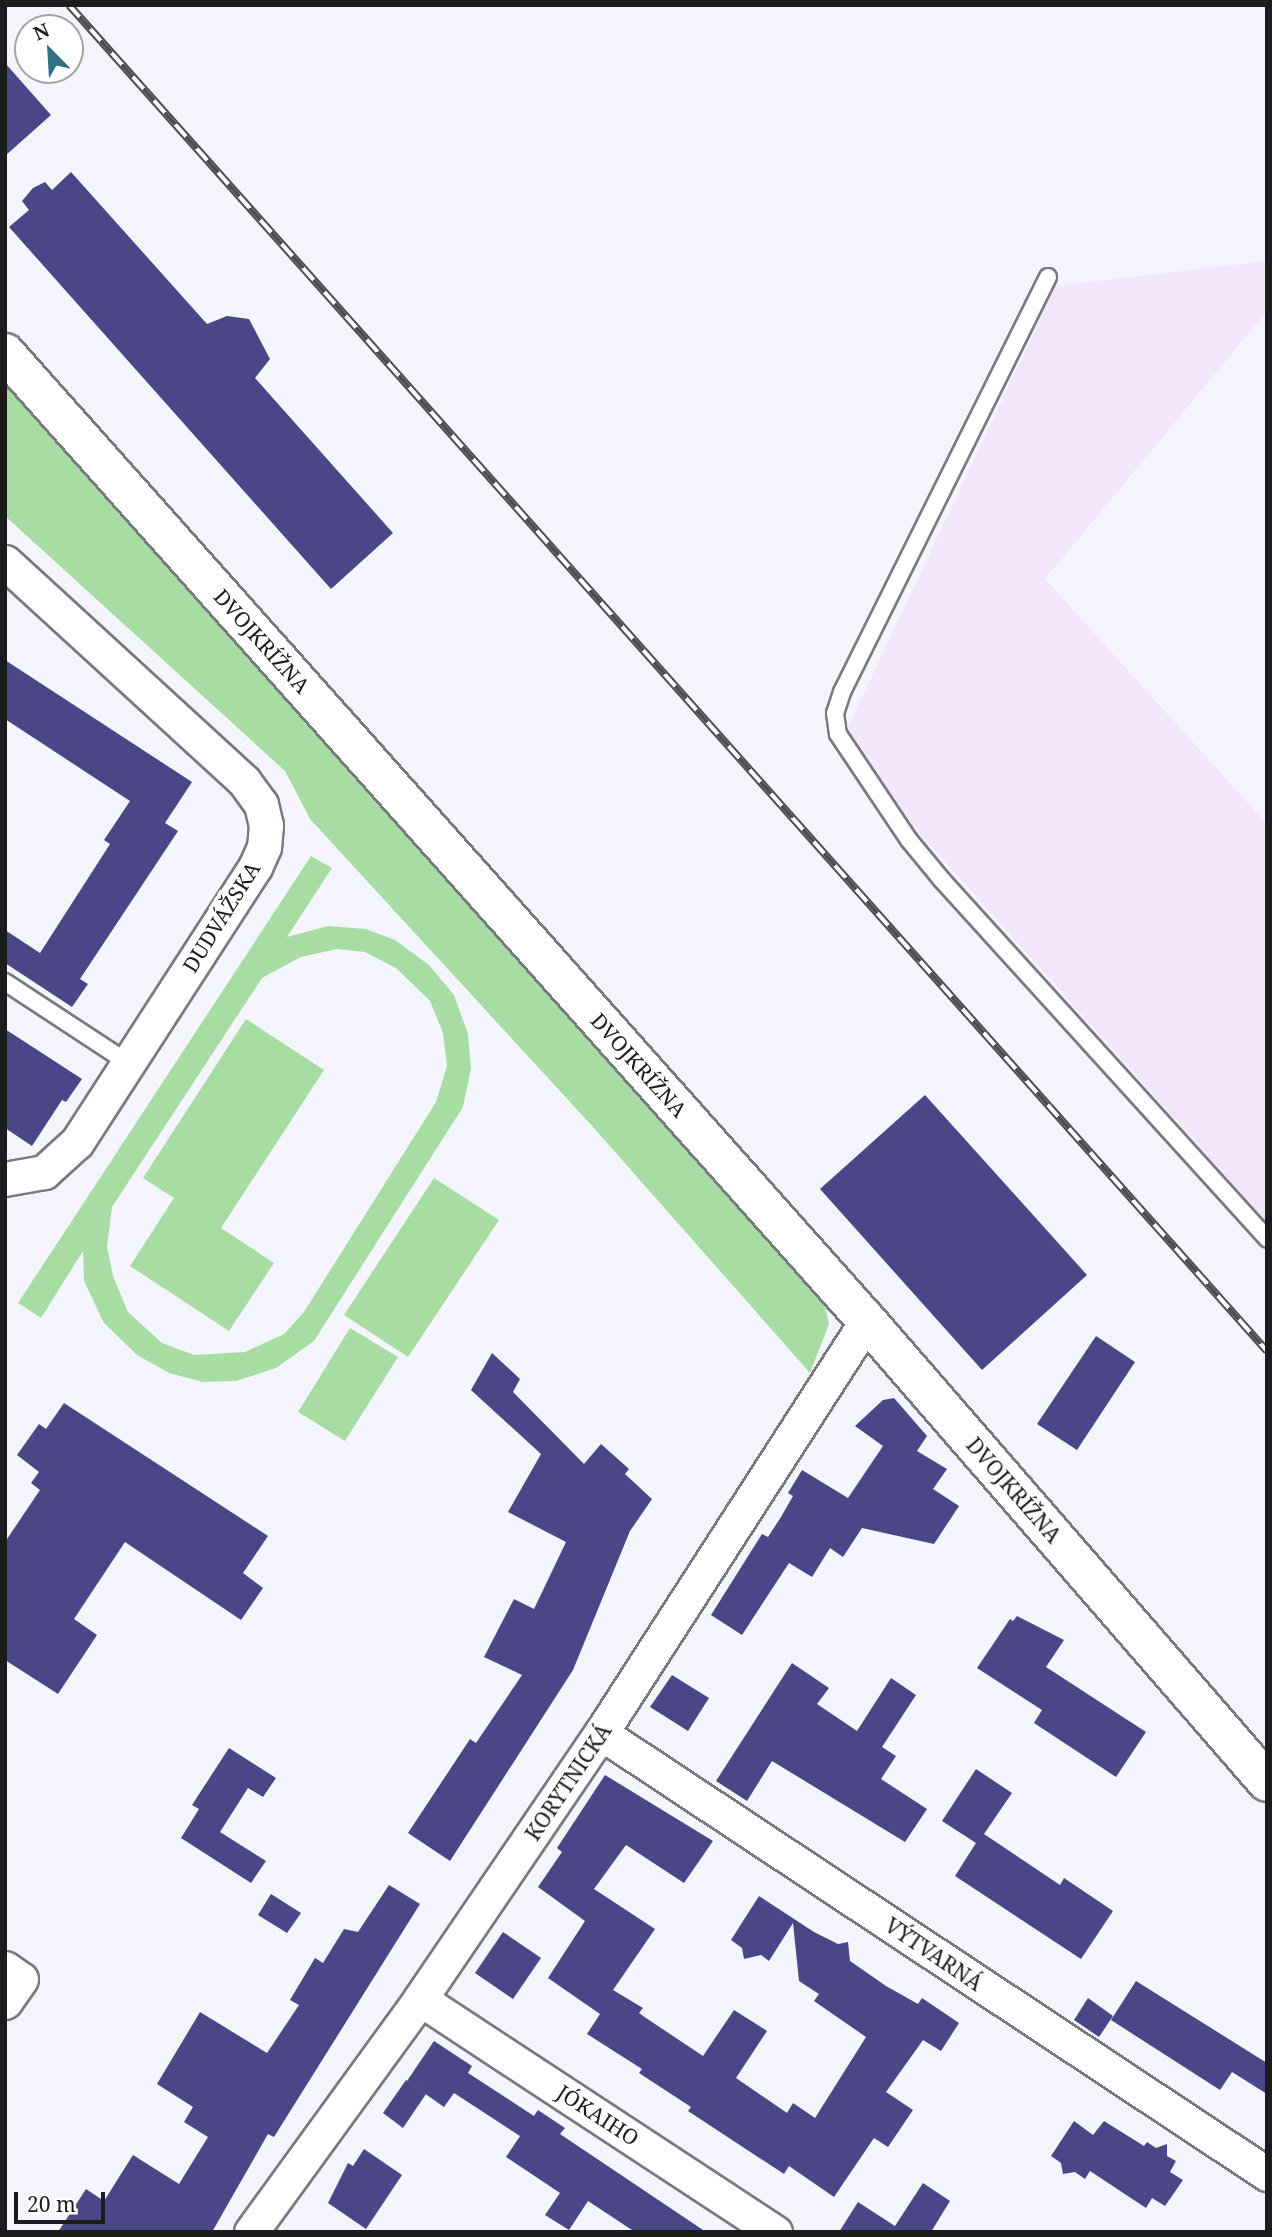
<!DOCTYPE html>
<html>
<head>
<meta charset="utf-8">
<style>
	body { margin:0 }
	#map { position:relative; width:1272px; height:2237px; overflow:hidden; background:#f4f5fc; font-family:"Noto Serif",serif }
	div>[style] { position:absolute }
	.industrial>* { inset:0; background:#f1e6fb }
	.green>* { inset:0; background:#a7dda2 }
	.building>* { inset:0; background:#4a4687 }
	.roads { filter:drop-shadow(2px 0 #797a80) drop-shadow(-2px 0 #797a80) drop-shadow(0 2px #797a80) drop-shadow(0 -2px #797a80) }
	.service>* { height:16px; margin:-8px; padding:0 8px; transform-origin:8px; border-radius:8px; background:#fff }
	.minor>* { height:33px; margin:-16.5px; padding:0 16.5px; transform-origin:16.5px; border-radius:16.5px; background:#fff }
	.tertiary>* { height:38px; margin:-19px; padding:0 19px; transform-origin:19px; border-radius:19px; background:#fff }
	.rail>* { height:8px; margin-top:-4px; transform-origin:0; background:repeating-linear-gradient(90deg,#fff 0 16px,#4e4e52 0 32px); box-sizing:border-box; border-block:2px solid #4e4e52 }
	span { translate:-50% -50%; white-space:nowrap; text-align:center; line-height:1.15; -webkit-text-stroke:7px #fff; paint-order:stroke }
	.street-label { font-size:21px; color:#1c1c1f }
	.frame { position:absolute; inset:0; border:7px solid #1c1c1f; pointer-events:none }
	.north { position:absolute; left:14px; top:14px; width:70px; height:70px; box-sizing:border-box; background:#fff; border:2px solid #a4a4a5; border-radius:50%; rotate:336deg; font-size:19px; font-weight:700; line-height:28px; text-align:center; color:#1c1c1f }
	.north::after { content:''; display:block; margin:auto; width:24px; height:32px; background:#316f85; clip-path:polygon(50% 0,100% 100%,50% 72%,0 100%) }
	.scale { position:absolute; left:14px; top:2192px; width:91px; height:32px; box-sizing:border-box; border:4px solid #1c1c1f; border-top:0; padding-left:9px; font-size:21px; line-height:24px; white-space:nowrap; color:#1c1c1f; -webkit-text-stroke:5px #fff; paint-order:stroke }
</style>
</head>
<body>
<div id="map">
	<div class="industrial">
		<i style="clip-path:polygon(1267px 261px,1267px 311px,1045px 579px,1267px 824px,1267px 1222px,840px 744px,1056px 286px)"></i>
	</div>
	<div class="green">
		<i style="clip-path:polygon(5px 381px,806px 1279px,824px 1302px,829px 1324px,810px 1373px,593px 1127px,310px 819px,285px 771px,5px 516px)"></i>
		<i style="clip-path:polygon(evenodd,311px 856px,332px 868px,287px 937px,328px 926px,366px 929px,395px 940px,429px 965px,454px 995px,468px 1034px,471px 1069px,463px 1107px,314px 1341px,276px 1368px,236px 1381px,203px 1382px,169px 1373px,137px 1355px,104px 1323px,84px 1281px,83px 1251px,41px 1318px,18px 1303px,311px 856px,337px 949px,365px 952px,396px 968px,430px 1001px,443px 1033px,447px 1066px,436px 1102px,304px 1312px,284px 1334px,245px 1352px,194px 1355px,162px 1343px,128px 1312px,113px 1276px,107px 1247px,112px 1207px,262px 978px,301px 957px,337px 949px)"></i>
		<i style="clip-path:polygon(246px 1019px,324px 1070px,221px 1228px,274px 1263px,229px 1331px,130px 1266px,174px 1198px,143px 1178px)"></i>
		<i style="clip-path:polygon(434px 1178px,499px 1220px,408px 1357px,344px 1315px)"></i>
		<i style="clip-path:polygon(350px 1328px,398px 1357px,345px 1441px,298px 1412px)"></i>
	</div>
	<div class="building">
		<i style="clip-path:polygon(5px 63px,51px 115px,5px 156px)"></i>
		<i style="clip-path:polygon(71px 172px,207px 324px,227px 316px,249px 319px,270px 359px,255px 378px,393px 533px,331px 589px,9px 227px,29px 210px,22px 201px,33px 188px,45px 182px,52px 190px)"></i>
		<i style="clip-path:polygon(5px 660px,192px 782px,165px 823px,178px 831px,80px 979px,88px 984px,72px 1007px,5px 963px,5px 930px,40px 953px,110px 844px,104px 840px,130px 801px,5px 719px)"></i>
		<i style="clip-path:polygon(5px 1029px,82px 1079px,66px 1102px,62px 1100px,32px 1146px,5px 1128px)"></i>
		<i style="clip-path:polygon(925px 1095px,1087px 1275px,982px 1370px,820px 1189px)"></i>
		<i style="clip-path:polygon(1096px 1336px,1135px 1362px,1077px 1450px,1037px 1424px)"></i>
		<i style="clip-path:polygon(492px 1353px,520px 1379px,513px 1392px,584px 1464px,601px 1444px,629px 1469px,625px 1474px,652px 1499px,630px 1531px,573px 1670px,450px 1861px,408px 1833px,470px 1739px,476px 1743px,522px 1675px,484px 1657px,514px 1599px,534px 1609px,566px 1542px,508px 1512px,541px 1454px,471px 1390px)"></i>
		<i style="clip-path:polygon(894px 1398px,927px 1436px,917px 1451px,947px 1469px,933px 1489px,959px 1506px,934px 1544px,862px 1528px,843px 1557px,830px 1548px,812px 1577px,789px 1563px,742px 1635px,711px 1615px,762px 1534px,768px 1537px,781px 1517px,793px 1496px,788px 1493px,802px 1470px,848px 1498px,883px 1446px,855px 1426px,883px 1400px)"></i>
		<i style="clip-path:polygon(64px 1403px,268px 1536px,243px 1573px,263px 1588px,241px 1620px,125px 1542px,74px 1619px,97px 1635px,58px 1694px,5px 1660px,5px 1542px,40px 1490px,31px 1483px,39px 1472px,17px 1455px,39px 1424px,46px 1429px)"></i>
		<i style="clip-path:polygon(1017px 1616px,1064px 1640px,1046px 1667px,1146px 1732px,1116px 1777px,1034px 1723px,1042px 1710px,977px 1668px,1010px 1619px,1013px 1621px)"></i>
		<i style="clip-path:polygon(792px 1663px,829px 1688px,817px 1704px,857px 1731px,891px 1678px,916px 1695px,882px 1747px,896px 1756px,881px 1779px,927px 1809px,905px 1842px,772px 1761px,747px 1801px,716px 1781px)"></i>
		<i style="clip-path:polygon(672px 1675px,709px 1698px,688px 1731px,650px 1707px)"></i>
		<i style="clip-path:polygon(229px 1748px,276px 1778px,263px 1797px,248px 1788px,220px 1832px,266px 1861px,251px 1883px,181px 1838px,199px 1809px,192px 1805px)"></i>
		<i style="clip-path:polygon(976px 1769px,1012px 1793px,984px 1834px,1060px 1885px,1064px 1878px,1113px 1911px,1081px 1959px,955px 1876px,976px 1843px,942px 1821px)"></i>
		<i style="clip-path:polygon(605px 1775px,713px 1841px,684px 1883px,626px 1845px,594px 1889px,655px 1929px,613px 1990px,643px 2008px,639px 2013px,646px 2018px,703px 2056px,734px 2010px,767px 2031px,736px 2078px,787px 2113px,793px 2103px,815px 2118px,866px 2037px,814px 2001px,819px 1994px,799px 1981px,793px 1923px,769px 1961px,761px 1955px,744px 1959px,742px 1948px,731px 1940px,759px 1896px,814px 1932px,838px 1944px,848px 1942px,850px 1961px,886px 1986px,918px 2004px,922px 1998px,959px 2023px,941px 2051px,923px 2040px,886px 2092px,913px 2110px,888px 2147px,874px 2138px,834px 2197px,789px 2166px,784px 2174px,688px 2111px,691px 2107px,639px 2073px,642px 2069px,587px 2034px,600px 2014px,548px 1978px,585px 1921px,538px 1887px,562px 1852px,557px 1848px)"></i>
		<i style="clip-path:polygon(389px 1885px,420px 1904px,274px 2137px,268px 2134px,212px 2232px,58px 2232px,86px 2189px,104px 2201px,133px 2155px,179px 2184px,208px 2137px,184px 2122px,193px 2107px,157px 2084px,200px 2012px,267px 2053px,299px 2005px,290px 2000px,315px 1958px,323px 1963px,344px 1929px,358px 1932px)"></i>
		<i style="clip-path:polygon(271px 1894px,301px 1913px,287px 1933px,258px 1915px)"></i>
		<i style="clip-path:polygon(503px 1932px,541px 1958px,513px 1999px,475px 1973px)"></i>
		<i style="clip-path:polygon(1136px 1981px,1267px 2063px,1267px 2094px,1232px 2072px,1220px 2090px,1111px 2020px)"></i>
		<i style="clip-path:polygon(1088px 1998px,1113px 2016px,1099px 2037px,1074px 2020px)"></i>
		<i style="clip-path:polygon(434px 2041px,472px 2066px,468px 2073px,534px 2116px,538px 2110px,565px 2128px,560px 2134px,706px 2232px,635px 2232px,588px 2201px,569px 2230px,545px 2215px,560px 2193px,506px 2157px,520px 2136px,454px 2093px,444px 2107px,407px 2081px)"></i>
		<i style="clip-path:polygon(406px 2080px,426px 2094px,403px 2128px,383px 2113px)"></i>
		<i style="clip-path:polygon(1074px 2121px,1093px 2135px,1104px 2121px,1144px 2146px,1147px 2142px,1156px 2148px,1167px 2144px,1167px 2156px,1176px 2161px,1170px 2172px,1183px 2180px,1165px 2206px,1152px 2198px,1146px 2208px,1090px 2171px,1085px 2179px,1075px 2172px,1063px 2174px,1061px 2163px,1051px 2156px)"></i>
		<i style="clip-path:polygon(364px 2149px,402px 2175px,366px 2229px,328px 2203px,348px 2163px,353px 2166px)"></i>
		<i style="clip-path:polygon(923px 2183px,950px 2201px,931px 2232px,839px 2232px,858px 2202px,895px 2226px)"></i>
	</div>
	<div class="roads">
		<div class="service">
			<i style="left:1048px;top:277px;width:463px;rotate:116.4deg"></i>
			<i style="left:842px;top:692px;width:22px;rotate:108deg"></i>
			<i style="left:835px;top:713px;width:21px;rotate:82deg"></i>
			<i style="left:838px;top:734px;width:128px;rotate:56.2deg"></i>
			<i style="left:909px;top:840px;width:52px;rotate:50.5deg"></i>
			<i style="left:942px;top:880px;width:484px;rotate:47.8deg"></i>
			<i style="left:5px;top:982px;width:146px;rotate:33.3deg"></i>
		</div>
		<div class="minor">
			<i style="left:5px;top:562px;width:324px;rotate:42.5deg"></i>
			<i style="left:244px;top:781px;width:29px;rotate:54deg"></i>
			<i style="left:261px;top:804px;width:22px;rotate:77deg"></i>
			<i style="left:266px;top:825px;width:22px;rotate:95deg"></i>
			<i style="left:264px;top:847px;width:22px;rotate:114deg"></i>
			<i style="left:255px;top:867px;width:328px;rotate:122.9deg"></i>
			<i style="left:77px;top:1142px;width:45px;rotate:137.7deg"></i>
			<i style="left:44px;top:1172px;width:40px;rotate:170deg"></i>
			<i style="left:601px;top:1733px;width:799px;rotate:33.51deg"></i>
			<i style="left:5px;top:1968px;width:19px;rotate:35deg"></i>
			<i style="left:21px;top:1979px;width:28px;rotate:125deg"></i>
			<i style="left:420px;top:1999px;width:425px;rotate:33.3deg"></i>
			<i style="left:251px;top:2232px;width:288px;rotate:-54deg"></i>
			<i style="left:420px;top:1999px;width:322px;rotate:-55.8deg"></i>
			<i style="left:601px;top:1733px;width:490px;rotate:-57.2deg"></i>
		</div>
		<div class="tertiary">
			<i style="left:5px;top:353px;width:1296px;rotate:48.32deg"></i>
			<i style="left:867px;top:1321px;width:610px;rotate:49.05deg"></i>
		</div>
	</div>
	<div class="rail">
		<i style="left:69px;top:5px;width:1802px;rotate:48.33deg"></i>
	</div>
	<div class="street-label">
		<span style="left:262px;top:641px;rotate:48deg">DVOJKRÍŽNA</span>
		<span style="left:221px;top:917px;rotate:-58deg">DUDVÁŽSKA</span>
		<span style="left:639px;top:1065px;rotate:48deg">DVOJKRÍŽNA</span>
		<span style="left:1014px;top:1490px;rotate:49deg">DVOJKRÍŽNA</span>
		<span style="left:568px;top:1782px;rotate:-56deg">KORYTNICKÁ</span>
		<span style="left:934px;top:1954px;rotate:34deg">VÝTVARNÁ</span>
		<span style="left:598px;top:2115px;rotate:33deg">JÓKAIHO</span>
	</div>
	<div class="frame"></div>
	<div class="north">N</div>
	<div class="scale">20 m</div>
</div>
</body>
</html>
